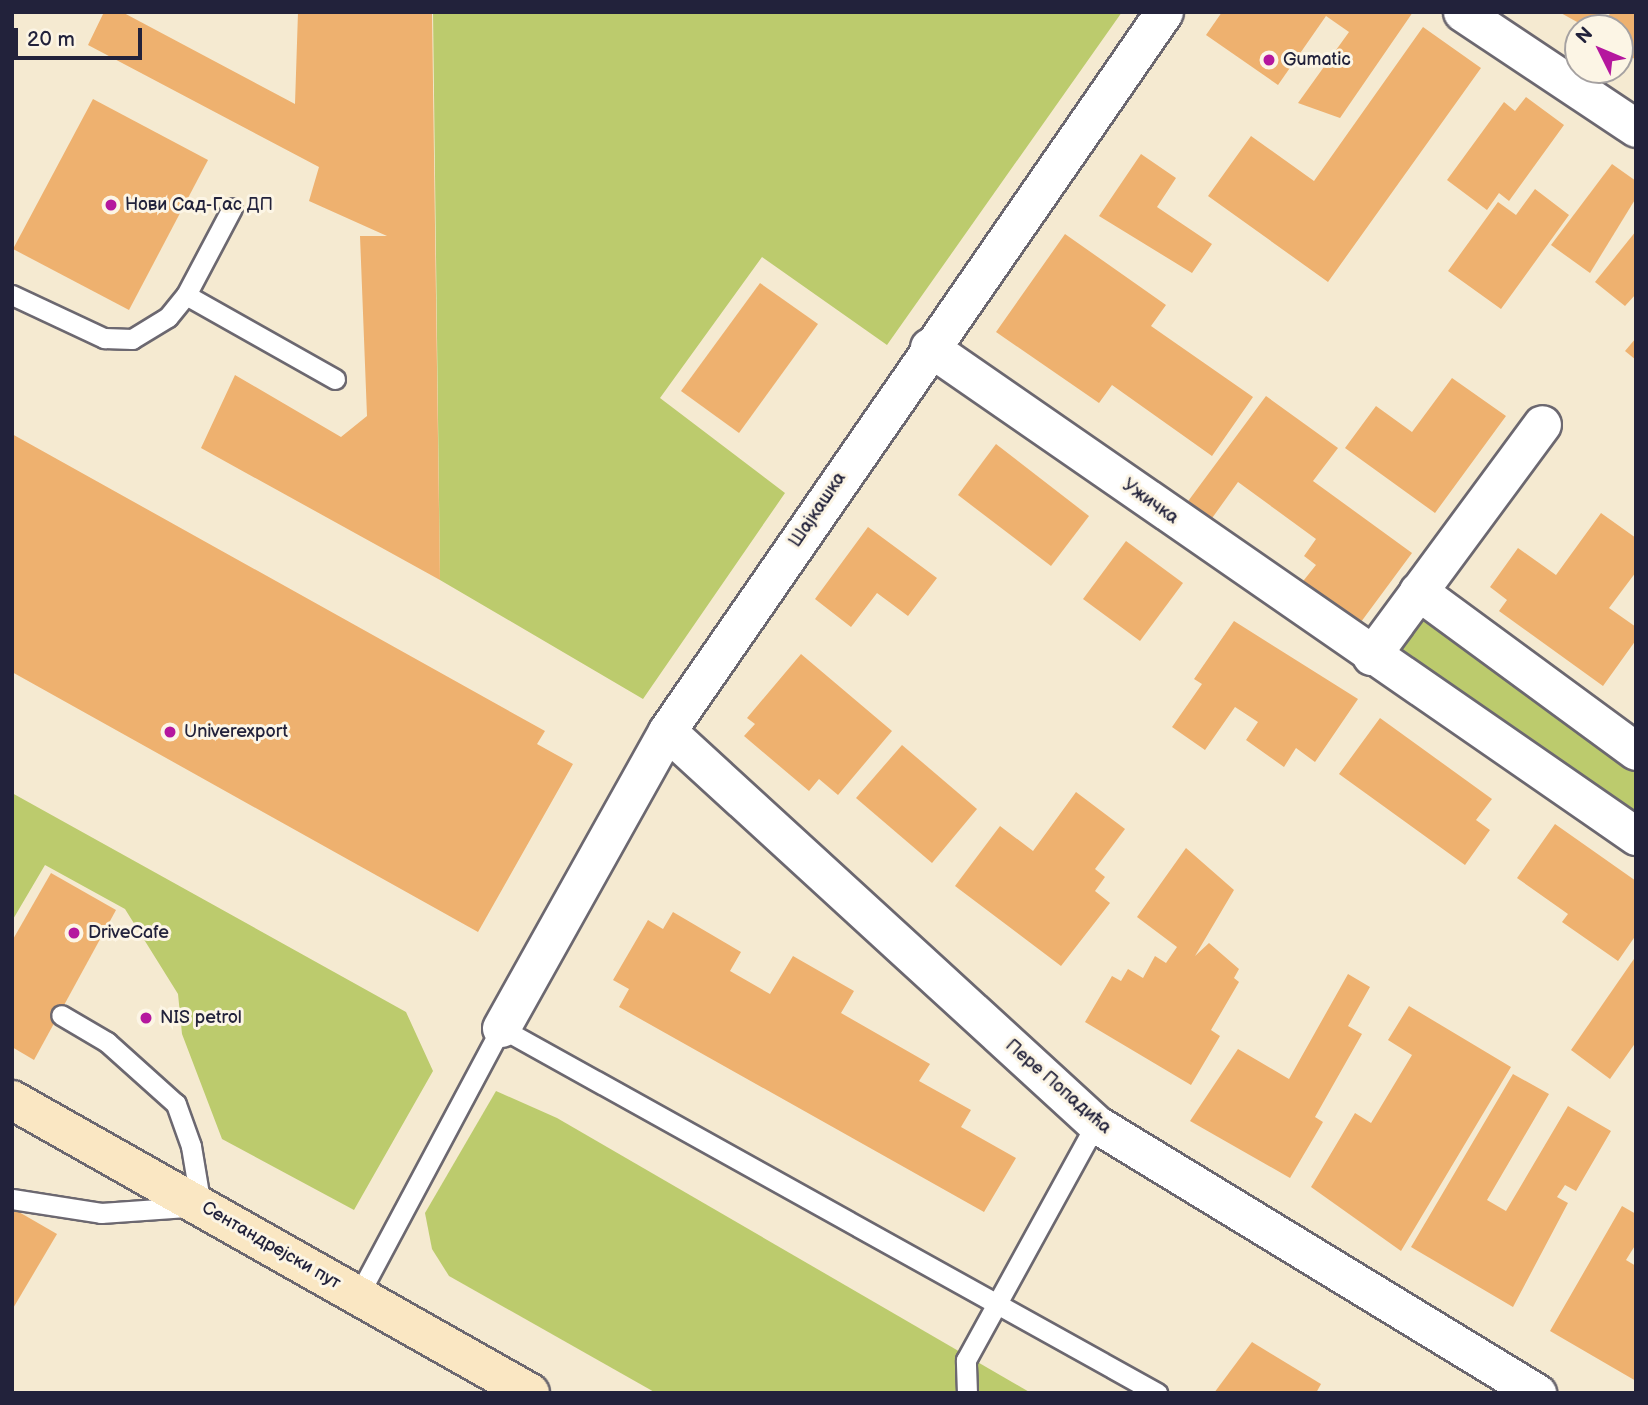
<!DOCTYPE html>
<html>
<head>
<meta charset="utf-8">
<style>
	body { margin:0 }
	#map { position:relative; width:1648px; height:1405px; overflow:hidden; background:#f5ead1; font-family:"Balsamiq Sans",sans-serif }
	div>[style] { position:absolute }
	.green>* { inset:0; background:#bccb6d }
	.building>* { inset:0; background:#eeb16f }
	.roads { filter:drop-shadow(2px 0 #6c6870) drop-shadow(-2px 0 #6c6870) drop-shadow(0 2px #6c6870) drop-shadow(0 -2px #6c6870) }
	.service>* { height:19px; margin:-9.5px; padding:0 9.5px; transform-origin:9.5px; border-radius:9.5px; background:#fff }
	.minor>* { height:37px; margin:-18.5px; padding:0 18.5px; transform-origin:18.5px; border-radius:18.5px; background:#fff }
	.secondary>* { height:38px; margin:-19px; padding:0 19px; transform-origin:19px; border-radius:19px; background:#fae7c3 }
	.dots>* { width:19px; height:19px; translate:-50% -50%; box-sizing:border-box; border:4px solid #fcf5e5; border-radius:50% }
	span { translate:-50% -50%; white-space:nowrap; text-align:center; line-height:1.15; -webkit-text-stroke:6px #fcf5e5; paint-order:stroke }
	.poi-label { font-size:18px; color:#22223b }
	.left { translate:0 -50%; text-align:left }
	.street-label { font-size:18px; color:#22223b }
	.frame { position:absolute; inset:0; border:14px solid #22223b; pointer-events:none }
	.north { position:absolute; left:1564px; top:14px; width:70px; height:70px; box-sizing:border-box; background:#fcf5e5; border:2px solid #a5a1a1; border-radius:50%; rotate:313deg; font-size:19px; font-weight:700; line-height:28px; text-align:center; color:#22223b }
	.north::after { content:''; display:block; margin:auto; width:24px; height:32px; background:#b5179e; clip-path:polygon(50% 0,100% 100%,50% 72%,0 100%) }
	.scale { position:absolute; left:14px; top:28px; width:128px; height:32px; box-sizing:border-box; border:4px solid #22223b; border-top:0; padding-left:9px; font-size:21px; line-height:24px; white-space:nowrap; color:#22223b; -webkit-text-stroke:5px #fcf5e5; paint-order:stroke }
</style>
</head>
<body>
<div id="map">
	<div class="green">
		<i style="clip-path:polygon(433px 12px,1122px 12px,887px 345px,762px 257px,660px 398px,785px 493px,643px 699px,440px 580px)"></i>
		<i style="clip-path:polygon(1424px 608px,1636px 764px,1636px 823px,1392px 652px)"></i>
		<i style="clip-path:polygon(12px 793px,406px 1012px,433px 1071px,354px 1210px,222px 1139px,182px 1034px,178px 994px,125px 909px,45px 865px,12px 921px)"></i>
		<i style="clip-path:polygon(496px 1091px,557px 1118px,1031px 1393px,656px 1393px,449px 1276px,432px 1249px,425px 1213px)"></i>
	</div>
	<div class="building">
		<i style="clip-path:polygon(104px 12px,122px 12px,295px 104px,298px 12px,432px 12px,440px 580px,201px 448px,235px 375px,341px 437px,367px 416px,360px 236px,387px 236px,309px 201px,319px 167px,88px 45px)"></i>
		<i style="clip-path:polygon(1222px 12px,1413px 12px,1340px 118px,1298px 103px,1349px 32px,1326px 16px,1278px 85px,1206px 35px)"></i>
		<i style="clip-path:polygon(1559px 12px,1599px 12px,1588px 28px)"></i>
		<i style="clip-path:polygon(1611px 12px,1636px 12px,1636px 60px,1620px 49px,1620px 28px,1601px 28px)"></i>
		<i style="clip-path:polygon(1423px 27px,1481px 68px,1328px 282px,1208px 196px,1251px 136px,1314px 181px)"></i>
		<i style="clip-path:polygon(1526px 97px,1564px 125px,1509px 201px,1499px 193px,1487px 210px,1447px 180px,1504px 102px,1515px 111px)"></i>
		<i style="clip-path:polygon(93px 99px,208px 160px,129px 310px,13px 249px)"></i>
		<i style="clip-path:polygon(1141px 154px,1176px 178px,1157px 207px,1212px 244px,1192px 273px,1099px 216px)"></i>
		<i style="clip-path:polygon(1612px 164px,1636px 181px,1636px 198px,1590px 273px,1551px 245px)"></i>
		<i style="clip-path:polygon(1535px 189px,1569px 215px,1501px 309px,1448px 271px,1498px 202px,1516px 215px)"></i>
		<i style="clip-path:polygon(1636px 231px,1636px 294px,1625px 306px,1595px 282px)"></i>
		<i style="clip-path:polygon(1065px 234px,1166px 305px,1151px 326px,1253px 397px,1212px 456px,1112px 385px,1099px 403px,996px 332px)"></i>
		<i style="clip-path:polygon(760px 283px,818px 324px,739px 433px,681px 391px)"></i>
		<i style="clip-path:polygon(1636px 338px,1636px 360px,1625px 351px)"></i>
		<i style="clip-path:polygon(1452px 378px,1506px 416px,1435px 513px,1345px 448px,1376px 406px,1412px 432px)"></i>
		<i style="clip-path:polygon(1266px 396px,1338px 448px,1313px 481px,1412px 553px,1358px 626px,1300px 585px,1316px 565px,1304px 556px,1316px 539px,1238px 482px,1210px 521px,1186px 504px)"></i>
		<i style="clip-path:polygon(12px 434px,545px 731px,537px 744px,573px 764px,478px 932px,12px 672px)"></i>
		<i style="clip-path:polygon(996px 444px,1089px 516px,1051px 566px,958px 495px)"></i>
		<i style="clip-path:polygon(1601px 513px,1636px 538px,1636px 572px,1609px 608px,1636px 627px,1636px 640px,1603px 686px,1499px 611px,1507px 600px,1490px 587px,1518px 548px,1556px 575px)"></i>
		<i style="clip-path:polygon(868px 527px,937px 578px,908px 616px,877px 593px,851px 627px,815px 599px)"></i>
		<i style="clip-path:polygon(1126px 541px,1183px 583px,1140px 641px,1083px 599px)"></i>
		<i style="clip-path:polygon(1234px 621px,1358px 699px,1315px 762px,1296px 748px,1284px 767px,1246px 740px,1258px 722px,1235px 707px,1205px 750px,1172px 727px,1202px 684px,1194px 679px)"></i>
		<i style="clip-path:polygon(801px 654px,892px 731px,838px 795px,819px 779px,809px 791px,744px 736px,755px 724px,747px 718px)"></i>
		<i style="clip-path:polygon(1380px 718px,1492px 799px,1476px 820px,1490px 830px,1465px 865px,1339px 774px)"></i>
		<i style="clip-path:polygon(902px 745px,977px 809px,932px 863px,856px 798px)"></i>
		<i style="clip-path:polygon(1076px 792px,1125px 829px,1095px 869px,1105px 877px,1095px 891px,1110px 903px,1061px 966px,955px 886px,1000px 826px,1033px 851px)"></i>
		<i style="clip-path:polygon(1555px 824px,1636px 881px,1636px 935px,1618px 961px,1562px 922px,1568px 914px,1517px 878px)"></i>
		<i style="clip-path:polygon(1186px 848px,1234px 890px,1195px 956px,1209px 943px,1239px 969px,1234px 978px,1239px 982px,1211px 1030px,1220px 1036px,1191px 1085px,1085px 1022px,1112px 976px,1121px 981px,1128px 969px,1143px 978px,1155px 956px,1166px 963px,1177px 947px,1137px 917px)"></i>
		<i style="clip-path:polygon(51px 873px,116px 910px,34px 1060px,12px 1047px,12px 941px)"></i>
		<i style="clip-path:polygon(673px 912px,741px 952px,730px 971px,770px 994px,793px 956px,854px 991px,841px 1013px,930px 1064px,919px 1081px,971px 1110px,961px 1127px,1016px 1158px,984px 1212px,619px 1007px,629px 989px,613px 980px,648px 920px,663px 929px)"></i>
		<i style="clip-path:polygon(1636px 956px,1636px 1042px,1610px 1079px,1571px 1050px)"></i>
		<i style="clip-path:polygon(1348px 974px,1370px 987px,1348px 1026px,1362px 1034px,1315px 1117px,1323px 1122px,1290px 1178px,1190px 1121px,1238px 1049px,1289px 1079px)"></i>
		<i style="clip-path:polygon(1409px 1006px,1511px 1067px,1401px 1251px,1311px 1187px,1355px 1113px,1371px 1123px,1412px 1055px,1388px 1040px)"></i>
		<i style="clip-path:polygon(1513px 1074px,1549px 1094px,1487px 1200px,1506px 1211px,1568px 1106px,1611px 1131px,1576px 1191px,1565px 1185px,1557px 1197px,1568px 1203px,1513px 1307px,1411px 1247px)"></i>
		<i style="clip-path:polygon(1622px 1206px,1636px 1214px,1636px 1244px,1626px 1260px,1636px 1266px,1636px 1381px,1550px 1331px)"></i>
		<i style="clip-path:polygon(12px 1208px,57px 1234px,12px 1310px)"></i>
		<i style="clip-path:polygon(1252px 1342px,1321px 1384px,1316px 1393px,1214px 1393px)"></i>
	</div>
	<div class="roads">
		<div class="service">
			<i style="left:12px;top:295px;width:102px;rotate:25.1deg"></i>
			<i style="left:104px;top:338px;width:28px;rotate:2deg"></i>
			<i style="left:132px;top:339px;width:42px;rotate:-31.4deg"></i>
			<i style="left:168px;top:317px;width:28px;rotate:-51deg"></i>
			<i style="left:186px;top:295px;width:98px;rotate:-62.1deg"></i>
			<i style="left:186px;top:295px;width:171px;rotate:29.4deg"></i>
			<i style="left:12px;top:1199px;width:90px;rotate:8.9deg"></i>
			<i style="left:101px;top:1213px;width:100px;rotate:-4deg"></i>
			<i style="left:201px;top:1206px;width:61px;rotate:-99.5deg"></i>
			<i style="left:191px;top:1146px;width:45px;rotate:-109.7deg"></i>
			<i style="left:176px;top:1104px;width:93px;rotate:-138.1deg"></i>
			<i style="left:107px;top:1042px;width:53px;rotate:-149.6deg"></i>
			<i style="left:358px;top:1296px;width:304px;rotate:-61.9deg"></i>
			<i style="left:501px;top:1028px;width:751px;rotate:29.09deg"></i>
			<i style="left:967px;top:1393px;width:33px;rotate:-92deg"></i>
			<i style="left:966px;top:1360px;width:269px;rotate:-61.2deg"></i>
		</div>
		<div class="minor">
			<i style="left:1462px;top:12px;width:209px;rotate:33.7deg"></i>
			<i style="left:929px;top:347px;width:860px;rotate:34.67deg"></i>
			<i style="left:1418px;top:591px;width:270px;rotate:36.3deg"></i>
			<i style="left:1371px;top:656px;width:288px;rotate:-53.6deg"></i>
			<i style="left:667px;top:731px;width:582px;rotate:42.49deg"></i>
			<i style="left:1096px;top:1124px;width:517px;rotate:31.38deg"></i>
			<i style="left:501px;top:1028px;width:340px;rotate:-60.8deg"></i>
			<i style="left:667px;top:731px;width:874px;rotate:-55.35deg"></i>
		</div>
		<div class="secondary">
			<i style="left:12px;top:1100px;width:595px;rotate:29.49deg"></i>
		</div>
	</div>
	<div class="dots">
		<i style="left:1269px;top:60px;background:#b5179e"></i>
		<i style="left:111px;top:205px;background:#b5179e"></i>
		<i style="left:170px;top:732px;background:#b5179e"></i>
		<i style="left:74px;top:933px;background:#b5179e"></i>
		<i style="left:146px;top:1018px;background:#b5179e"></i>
	</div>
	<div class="poi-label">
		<span class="left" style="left:1283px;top:60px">Gumatic</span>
		<span class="left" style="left:125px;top:205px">Нови Сад-Гас ДП</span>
		<span class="left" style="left:184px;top:732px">Univerexport</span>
		<span class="left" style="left:88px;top:933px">DriveCafe</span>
		<span class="left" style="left:160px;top:1018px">NIS petrol</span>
	</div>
	<div class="street-label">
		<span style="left:1150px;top:502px;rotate:35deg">Ужичка</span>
		<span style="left:818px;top:510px;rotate:-56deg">Шајкашка</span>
		<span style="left:1058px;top:1087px;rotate:41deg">Пере Попадића</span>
		<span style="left:271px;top:1246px;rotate:30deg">Сентандрејски пут</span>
	</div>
	<div class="frame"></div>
	<div class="north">N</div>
	<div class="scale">20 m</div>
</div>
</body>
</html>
